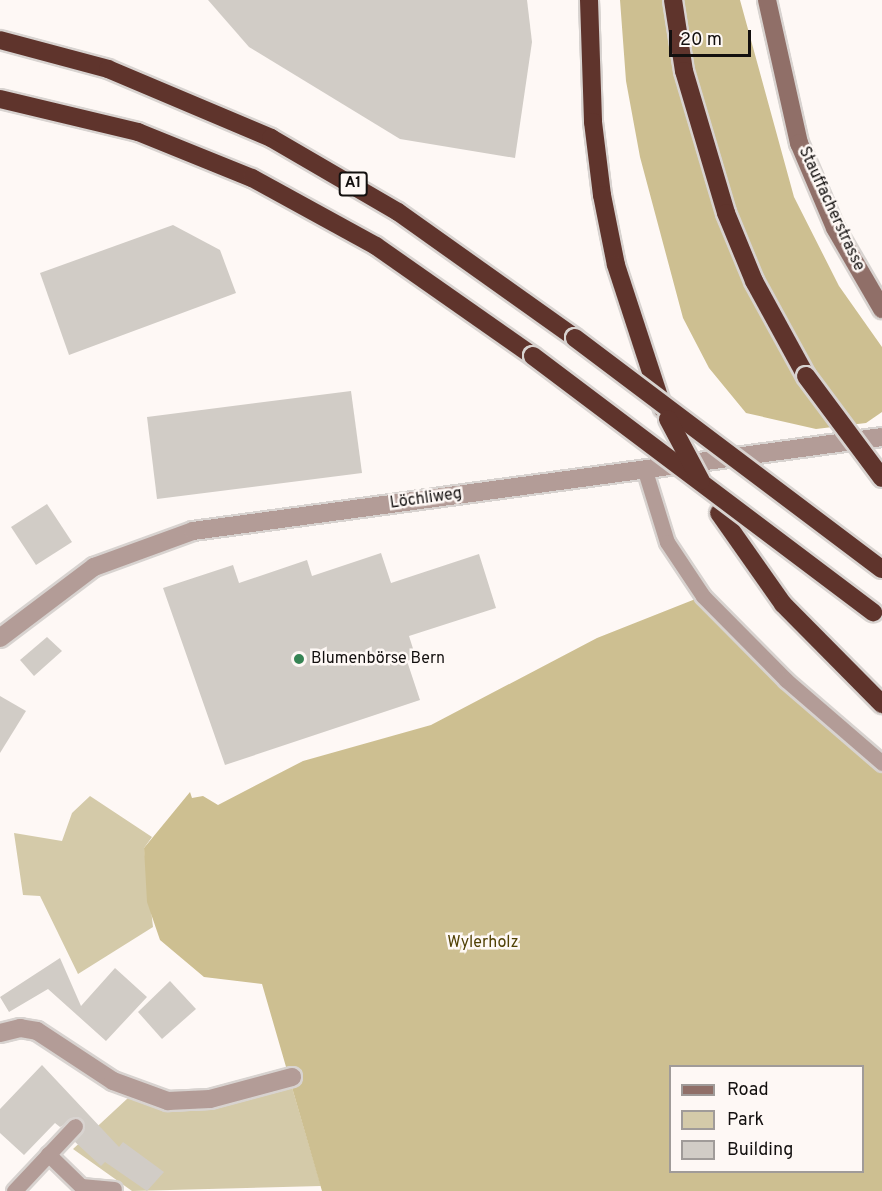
<!DOCTYPE html>
<html>
<head>
<meta charset="utf-8">
<style>
	body { margin:0 }
	#map { position:relative; width:882px; height:1191px; overflow:hidden; background:#fef8f5; font-family:Overpass,sans-serif }
	div>[style] { position:absolute }
	.green>* { inset:0; background:#d4caa9 }
	.forest>* { inset:0; background:#cdbf91 }
	.building>* { inset:0; background:#d1ccc6 }
	.roads { filter:drop-shadow(2px 0 #d8d3d0) drop-shadow(-2px 0 #d8d3d0) drop-shadow(0 2px #d8d3d0) drop-shadow(0 -2px #d8d3d0) }
	.lane>* { height:15px; margin:-7.5px; padding:0 7.5px; transform-origin:7.5px; border-radius:7.5px; background:#b39c97 }
	.street>* { height:18px; margin:-9px; padding:0 9px; transform-origin:9px; border-radius:9px; background:#b39c97 }
	.secondary>* { height:18px; margin:-9px; padding:0 9px; transform-origin:9px; border-radius:9px; background:#906f68 }
	.highway>* { height:18px; margin:-9px; padding:0 9px; transform-origin:9px; border-radius:9px; background:#5f342c }
	.bridges { filter:drop-shadow(2px 0 #d8d3d0) drop-shadow(-2px 0 #d8d3d0) drop-shadow(0 2px #d8d3d0) drop-shadow(0 -2px #d8d3d0) }
	.highway-bridge>* { height:18px; margin:-9px; padding:0 9px; transform-origin:9px; border-radius:9px; background:#5f342c }
	.dots>* { width:16px; height:16px; translate:-50% -50%; box-sizing:border-box; border:3px solid #fef8f5; border-radius:50% }
	span { translate:-50% -50%; white-space:nowrap; text-align:center; line-height:1.15; -webkit-text-stroke:5px #fef8f5; paint-order:stroke }
	.shield-label span { padding:2px 4px; background:#fef8f5; border:2px solid; border-radius:4px; -webkit-text-stroke-width:0 }
	.shield-label { font-size:15px; color:#13100f; font-weight:700 }
	.street-label { font-size:16px; color:#13100f }
	.poi-label { font-size:16px; color:#13100f }
	.left { translate:0 -50%; text-align:left }
	.park-label { font-size:16px; color:#514105 }
	.legend { position:absolute; left:669px; top:1065px; width:195px; height:108px; box-sizing:border-box; background:#fef8f5; border:2px solid #a09b99; margin:0; padding:8px 10px; list-style:none; font-size:18px; color:#13100f }
	.legend li { display:flex; align-items:center; gap:12px; height:30px }
	.legend b { width:30px; border:2px solid #a09b99 }
	.scale { position:absolute; left:669px; top:30px; width:82px; height:27px; box-sizing:border-box; border:3px solid #13100f; border-top:0; padding-left:8px; font-size:18px; line-height:21px; white-space:nowrap; color:#13100f; -webkit-text-stroke:4px #fef8f5; paint-order:stroke }
</style>
</head>
<body>
<div id="map">
	<div class="green">
		<i style="clip-path:polygon(90px 796px,152px 837px,144px 848px,153px 927px,78px 974px,40px 896px,23px 895px,14px 833px,62px 841px,72px 813px)"></i>
		<i style="clip-path:polygon(291px 1084px,321px 1186px,132px 1191px,73px 1149px,128px 1098px,185px 1109px)"></i>
	</div>
	<div class="forest">
		<i style="clip-path:polygon(620px 0,740px 0,794px 197px,839px 286px,882px 347px,882px 412px,866px 423px,816px 429px,746px 413px,709px 368px,683px 318px,640px 157px,626px 81px)"></i>
		<i style="clip-path:polygon(evenodd,703px 596px,882px 763px,882px 1191px,322px 1191px,262px 984px,204px 977px,160px 940px,147px 902px,144px 848px,190px 792px,192px 798px,203px 796px,218px 805px,303px 761px,431px 725px,597px 638px,703px 596px,670px 1066px,862px 1066px,862px 1172px,670px 1172px,670px 1066px)"></i>
	</div>
	<div class="building">
		<i style="clip-path:polygon(208px 0,527px 0,532px 42px,515px 158px,400px 139px,249px 47px)"></i>
		<i style="clip-path:polygon(173px 225px,220px 250px,236px 293px,69px 355px,40px 273px)"></i>
		<i style="clip-path:polygon(351px 391px,362px 473px,157px 499px,147px 417px)"></i>
		<i style="clip-path:polygon(47px 504px,72px 542px,36px 565px,11px 527px)"></i>
		<i style="clip-path:polygon(381px 553px,391px 583px,479px 554px,496px 608px,409px 636px,416px 658px,407px 661px,420px 700px,225px 765px,163px 588px,233px 565px,239px 583px,307px 560px,312px 576px)"></i>
		<i style="clip-path:polygon(47px 637px,62px 651px,34px 676px,20px 660px)"></i>
		<i style="clip-path:polygon(0 696px,26px 711px,0 753px)"></i>
		<i style="clip-path:polygon(60px 958px,81px 1006px,115px 968px,147px 997px,106px 1041px,48px 989px,9px 1012px,0 997px)"></i>
		<i style="clip-path:polygon(170px 981px,196px 1009px,162px 1039px,138px 1012px)"></i>
		<i style="clip-path:polygon(42px 1065px,119px 1147px,123px 1142px,164px 1172px,147px 1191px,105px 1162px,101px 1166px,74px 1141px,85px 1128px,78px 1117px,60px 1127px,55px 1123px,24px 1155px,0 1133px,0 1109px)"></i>
	</div>
	<div class="roads">
		<div class="lane">
			<i style="left:645px;top:471px;width:74px;rotate:72.8deg"></i>
			<i style="left:667px;top:542px;width:65px;rotate:56.3deg"></i>
			<i style="left:703px;top:596px;width:118px;rotate:45.3deg"></i>
			<i style="left:786px;top:680px;width:127px;rotate:40.8deg"></i>
			<i style="left:48px;top:1154px;width:46px;rotate:44.1deg"></i>
			<i style="left:81px;top:1186px;width:33px;rotate:5deg"></i>
			<i style="left:14px;top:1191px;width:89px;rotate:-46.8deg"></i>
		</div>
		<div class="street">
			<i style="left:0;top:638px;width:118px;rotate:-37.1deg"></i>
			<i style="left:94px;top:567px;width:105px;rotate:-20deg"></i>
			<i style="left:193px;top:531px;width:695px;rotate:-7.77deg"></i>
			<i style="left:0;top:1033px;width:21px;rotate:-14deg"></i>
			<i style="left:20px;top:1028px;width:17px;rotate:10deg"></i>
			<i style="left:37px;top:1031px;width:91px;rotate:33.3deg"></i>
			<i style="left:113px;top:1081px;width:59px;rotate:20deg"></i>
			<i style="left:168px;top:1101px;width:42px;rotate:-2.7deg"></i>
			<i style="left:210px;top:1099px;width:85px;rotate:-15deg"></i>
		</div>
		<div class="secondary">
			<i style="left:767px;top:0;width:147px;rotate:77.4deg"></i>
			<i style="left:799px;top:143px;width:92px;rotate:67deg"></i>
			<i style="left:835px;top:228px;width:94px;rotate:59.9deg"></i>
		</div>
		<div class="highway">
			<i style="left:589px;top:0;width:122px;rotate:88.1deg"></i>
			<i style="left:593px;top:122px;width:74px;rotate:83deg"></i>
			<i style="left:602px;top:195px;width:71px;rotate:78.7deg"></i>
			<i style="left:616px;top:265px;width:151px;rotate:71.9deg"></i>
			<i style="left:673px;top:0;width:72px;rotate:81.2deg"></i>
			<i style="left:684px;top:71px;width:148px;rotate:73.5deg"></i>
			<i style="left:726px;top:213px;width:74px;rotate:67.6deg"></i>
			<i style="left:754px;top:281px;width:108px;rotate:61.3deg"></i>
			<i style="left:0;top:40px;width:112px;rotate:15deg"></i>
			<i style="left:108px;top:69px;width:177px;rotate:22.9deg"></i>
			<i style="left:271px;top:138px;width:147px;rotate:30.2deg"></i>
			<i style="left:398px;top:212px;width:217px;rotate:35.4deg"></i>
			<i style="left:0;top:99px;width:142px;rotate:13.4deg"></i>
			<i style="left:138px;top:132px;width:123px;rotate:22deg"></i>
			<i style="left:252px;top:178px;width:141px;rotate:28.7deg"></i>
			<i style="left:376px;top:246px;width:192px;rotate:35deg"></i>
			<i style="left:719px;top:513px;width:111px;rotate:54.9deg"></i>
			<i style="left:783px;top:604px;width:141px;rotate:45.3deg"></i>
		</div>
	</div>
	<div class="bridges">
		<div class="highway-bridge">
			<i style="left:575px;top:338px;width:384px;rotate:37deg"></i>
			<i style="left:533px;top:356px;width:426px;rotate:37deg"></i>
			<i style="left:806px;top:376px;width:127px;rotate:53.3deg"></i>
			<i style="left:668px;top:419px;width:70px;rotate:62deg"></i>
		</div>
	</div>
	<div class="dots">
		<i style="left:299px;top:659px;background:#368454"></i>
	</div>
	<div class="shield-label">
		<span style="left:353px;top:184px">A1</span>
	</div>
	<div class="street-label">
		<span style="left:831px;top:209px;rotate:65deg">Stauffacherstrasse</span>
		<span style="left:426px;top:499px;rotate:-8deg">Löchliweg</span>
	</div>
	<div class="poi-label">
		<span class="left" style="left:311px;top:659px">Blumenbörse Bern</span>
	</div>
	<div class="park-label">
		<span style="left:483px;top:943px">Wylerholz</span>
	</div>
	<ul class="legend">
	<li><b style="height:8px;background:#906f68"></b>Road</li>
	<li><b style="height:16px;background:#d4caa9"></b>Park</li>
	<li><b style="height:16px;background:#d1ccc6"></b>Building</li>
	</ul>
	<div class="scale">20 m</div>
</div>
</body>
</html>
